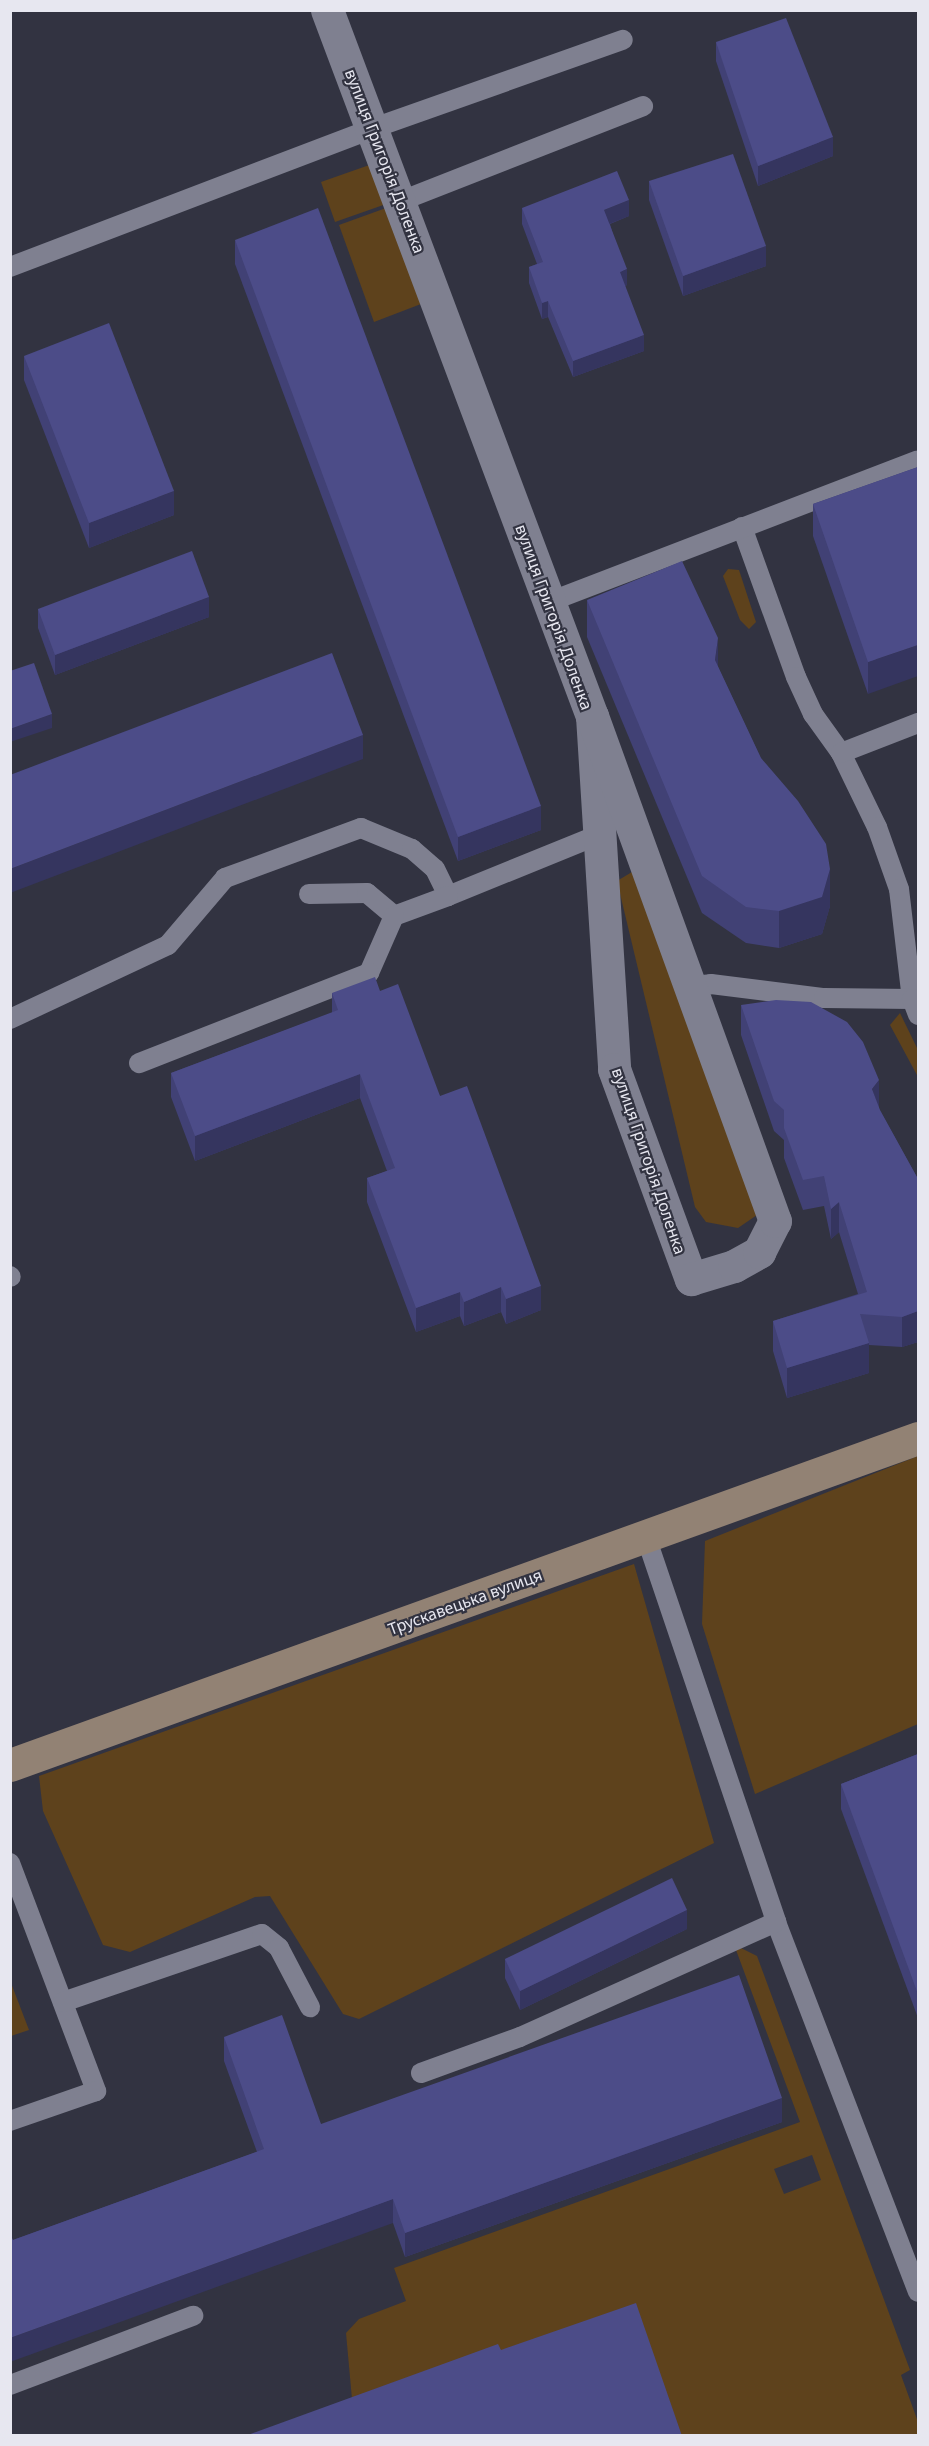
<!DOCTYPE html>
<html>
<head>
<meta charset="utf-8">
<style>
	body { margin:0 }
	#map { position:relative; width:929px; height:2446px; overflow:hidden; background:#323341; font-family:"Noto Sans",sans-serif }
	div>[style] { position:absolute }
	.green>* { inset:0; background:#5e421c }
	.lane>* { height:20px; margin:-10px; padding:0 10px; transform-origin:10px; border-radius:10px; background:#7f8090 }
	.street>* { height:33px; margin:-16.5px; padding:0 16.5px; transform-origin:16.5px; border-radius:16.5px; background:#7f8090 }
	.secondary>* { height:33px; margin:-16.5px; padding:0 16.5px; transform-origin:16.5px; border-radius:16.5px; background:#928274 }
	.wall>* { inset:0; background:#414175 }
	.shaded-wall>* { inset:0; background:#35355f }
	.building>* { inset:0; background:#4c4c88 }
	span { translate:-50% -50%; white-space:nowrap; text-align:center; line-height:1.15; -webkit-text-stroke:4.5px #323341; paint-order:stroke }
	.street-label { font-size:16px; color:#e7e7f0 }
	.frame { position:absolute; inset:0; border:12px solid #e7e7f0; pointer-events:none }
</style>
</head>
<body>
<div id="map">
	<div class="green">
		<i style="clip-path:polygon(375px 163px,389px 203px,335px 222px,321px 182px)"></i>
		<i style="clip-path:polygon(386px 208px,421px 304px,374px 322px,339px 225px)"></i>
		<i style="clip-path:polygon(728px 569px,739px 570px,756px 622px,749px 629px,740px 620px,723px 576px)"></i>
		<i style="clip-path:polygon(632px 872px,757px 1215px,738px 1228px,706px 1222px,695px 1207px,617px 881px)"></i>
		<i style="clip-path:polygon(900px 1013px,918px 1050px,918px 1077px,890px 1025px)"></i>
		<i style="clip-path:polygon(918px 1456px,918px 1724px,755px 1794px,702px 1624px,705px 1541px)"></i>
		<i style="clip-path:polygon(634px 1564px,714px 1843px,359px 2019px,343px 2014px,270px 1896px,255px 1897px,130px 1952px,103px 1945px,43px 1811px,39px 1776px)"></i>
		<i style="clip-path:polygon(evenodd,741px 1948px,757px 1956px,910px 2370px,901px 2375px,918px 2422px,918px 2435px,344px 2436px,353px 2410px,346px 2333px,359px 2319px,406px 2301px,394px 2268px,800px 2122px,736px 1950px,741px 1948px,812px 2155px,821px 2180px,784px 2194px,774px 2169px,812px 2155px)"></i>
		<i style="clip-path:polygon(11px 1983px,29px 2030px,11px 2036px,10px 2036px)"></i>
	</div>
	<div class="lane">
		<i style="left:401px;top:201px;width:260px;rotate:-21.4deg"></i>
		<i style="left:10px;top:267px;width:386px;rotate:-20.9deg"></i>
		<i style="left:371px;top:129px;width:267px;rotate:-19.5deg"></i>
		<i style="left:742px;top:527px;width:159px;rotate:70.2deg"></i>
		<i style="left:796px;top:677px;width:41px;rotate:65.3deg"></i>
		<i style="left:813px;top:714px;width:48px;rotate:54.3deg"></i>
		<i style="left:841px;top:753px;width:82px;rotate:64.1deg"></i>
		<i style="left:877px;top:827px;width:66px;rotate:70.5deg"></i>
		<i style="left:899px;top:889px;width:111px;rotate:83.3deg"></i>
		<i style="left:549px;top:602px;width:395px;rotate:-21deg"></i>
		<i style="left:841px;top:753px;width:83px;rotate:-21.3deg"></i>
		<i style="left:309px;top:894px;width:58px;rotate:-1deg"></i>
		<i style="left:367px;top:893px;width:35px;rotate:40deg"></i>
		<i style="left:448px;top:896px;width:162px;rotate:-22.1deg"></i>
		<i style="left:690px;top:986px;width:21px;rotate:-5deg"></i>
		<i style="left:711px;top:984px;width:114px;rotate:7.1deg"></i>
		<i style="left:824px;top:998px;width:88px;rotate:0.7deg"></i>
		<i style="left:912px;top:999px;width:17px;rotate:69deg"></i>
		<i style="left:10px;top:1019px;width:174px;rotate:-25.1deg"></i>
		<i style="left:168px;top:945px;width:88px;rotate:-49.6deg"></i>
		<i style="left:225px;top:878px;width:145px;rotate:-20.2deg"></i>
		<i style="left:361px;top:828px;width:55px;rotate:22.4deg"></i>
		<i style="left:412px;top:849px;width:30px;rotate:41deg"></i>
		<i style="left:435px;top:869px;width:30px;rotate:64deg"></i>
		<i style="left:448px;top:896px;width:58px;rotate:159.7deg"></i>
		<i style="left:394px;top:916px;width:62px;rotate:113.7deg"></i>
		<i style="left:369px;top:973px;width:247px;rotate:158.6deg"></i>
		<i style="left:10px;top:1276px;width:1px;rotate:45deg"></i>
		<i style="left:646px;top:1537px;width:406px;rotate:71.3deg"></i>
		<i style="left:776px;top:1922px;width:396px;rotate:69deg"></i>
		<i style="left:10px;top:1863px;width:244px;rotate:69.3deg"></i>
		<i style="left:96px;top:2091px;width:91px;rotate:160.8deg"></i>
		<i style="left:63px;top:2002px;width:210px;rotate:-18.9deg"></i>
		<i style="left:262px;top:1934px;width:22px;rotate:39deg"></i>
		<i style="left:279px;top:1948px;width:67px;rotate:62.3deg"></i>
		<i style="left:421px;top:2073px;width:105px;rotate:-20deg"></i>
		<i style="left:520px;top:2037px;width:281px;rotate:-24.2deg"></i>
		<i style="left:10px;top:2385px;width:196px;rotate:-20.7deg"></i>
	</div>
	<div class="street">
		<i style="left:327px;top:10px;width:754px;rotate:69.43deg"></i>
		<i style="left:592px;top:716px;width:354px;rotate:86.4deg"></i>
		<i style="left:614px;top:1069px;width:224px;rotate:69.9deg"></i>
		<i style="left:691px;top:1279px;width:45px;rotate:-16.8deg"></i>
		<i style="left:734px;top:1266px;width:29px;rotate:-29deg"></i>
		<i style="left:759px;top:1252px;width:35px;rotate:-63deg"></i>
		<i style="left:775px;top:1221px;width:537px;rotate:-109.92deg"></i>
	</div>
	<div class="secondary">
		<i style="left:10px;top:1765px;width:965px;rotate:-19.81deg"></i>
	</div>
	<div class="wall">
		<i style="clip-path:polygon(716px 42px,833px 156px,758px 186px,716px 61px)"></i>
		<i style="clip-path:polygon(649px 181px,766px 266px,683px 296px,649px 200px)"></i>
		<i style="clip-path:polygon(522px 208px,629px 216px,610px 224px,627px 285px,625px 286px,644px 351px,573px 377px,548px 317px,542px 319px,529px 283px,529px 267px,537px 264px,522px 224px)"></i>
		<i style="clip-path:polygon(235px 240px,541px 830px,458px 861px,235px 264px)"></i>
		<i style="clip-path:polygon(24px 356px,174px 515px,89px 548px,24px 380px)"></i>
		<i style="clip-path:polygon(918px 467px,868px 694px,813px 536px,813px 504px)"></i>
		<i style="clip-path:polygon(587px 600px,718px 667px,830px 906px,822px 934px,779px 948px,746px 943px,702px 913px,587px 637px)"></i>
		<i style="clip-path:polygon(38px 609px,209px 617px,55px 675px,38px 628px)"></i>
		<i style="clip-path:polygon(380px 991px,440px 1096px,541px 1310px,506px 1324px,501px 1312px,464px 1326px,460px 1316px,416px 1332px,367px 1202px,367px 1178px,387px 1171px,360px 1098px,195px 1161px,171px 1097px,171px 1073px,332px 1013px,332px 993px)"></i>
		<i style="clip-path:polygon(741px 1005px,879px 1109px,918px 1179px,918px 1342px,902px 1347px,869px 1345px,869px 1373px,787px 1398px,773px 1351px,773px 1321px,858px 1294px,839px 1232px,831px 1239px,824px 1206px,803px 1210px,784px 1158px,784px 1140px,774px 1131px,741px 1035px)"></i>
		<i style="clip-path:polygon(918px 1754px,918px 2018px,841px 1809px,841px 1784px)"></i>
		<i style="clip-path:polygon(687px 1929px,520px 2010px,505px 1978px,505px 1959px)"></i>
		<i style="clip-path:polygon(224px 2037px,321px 2124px,782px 2122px,405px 2257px,393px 2223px,13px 2240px,257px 2152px,224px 2061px)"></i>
	</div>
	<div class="shaded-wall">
		<i style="clip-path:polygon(833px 137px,833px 156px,758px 186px,758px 166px)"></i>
		<i style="clip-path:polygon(629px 200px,629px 216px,604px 226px,604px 210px)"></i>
		<i style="clip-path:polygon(766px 246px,766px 266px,683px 296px,683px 276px)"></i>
		<i style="clip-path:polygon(627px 269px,627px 285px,620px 288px,620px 272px)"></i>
		<i style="clip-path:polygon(548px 301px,548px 317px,542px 319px,542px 303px)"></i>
		<i style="clip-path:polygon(644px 335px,644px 351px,573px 377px,573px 361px)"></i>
		<i style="clip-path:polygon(174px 491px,174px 515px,89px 548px,89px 523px)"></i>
		<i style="clip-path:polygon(209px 597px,209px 617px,55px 675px,55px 655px)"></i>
		<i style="clip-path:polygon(718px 638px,718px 675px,715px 660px)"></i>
		<i style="clip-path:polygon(918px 645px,918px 676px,868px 694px,868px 662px)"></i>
		<i style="clip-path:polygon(52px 714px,52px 728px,10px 742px,10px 729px)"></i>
		<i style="clip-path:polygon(363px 735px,363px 759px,10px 893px,10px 869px)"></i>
		<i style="clip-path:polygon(541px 806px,541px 830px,458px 861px,458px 837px)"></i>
		<i style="clip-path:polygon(830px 869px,830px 906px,822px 934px,779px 948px,779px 911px)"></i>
		<i style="clip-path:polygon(360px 1074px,360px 1098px,195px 1161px,195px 1136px)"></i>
		<i style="clip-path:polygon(879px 1080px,879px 1110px,872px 1089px)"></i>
		<i style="clip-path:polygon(839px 1202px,839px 1232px,831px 1239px,831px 1209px)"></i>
		<i style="clip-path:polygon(541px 1286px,541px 1310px,506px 1324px,506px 1299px)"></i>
		<i style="clip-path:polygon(501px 1287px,501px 1312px,464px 1326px,464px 1302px)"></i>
		<i style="clip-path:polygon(460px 1292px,460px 1316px,416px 1332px,416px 1308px)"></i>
		<i style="clip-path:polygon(918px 1311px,918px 1342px,902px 1347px,902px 1317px)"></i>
		<i style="clip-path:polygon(869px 1343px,869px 1373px,787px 1398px,787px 1368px)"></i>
		<i style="clip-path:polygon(687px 1910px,687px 1929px,520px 2010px,520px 1991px)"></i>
		<i style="clip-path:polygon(782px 2098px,782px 2122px,405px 2257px,405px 2233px)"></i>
		<i style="clip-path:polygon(393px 2199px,393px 2223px,10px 2362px,10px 2338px)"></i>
	</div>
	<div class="building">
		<i style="clip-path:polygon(786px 18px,833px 137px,758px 166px,716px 42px)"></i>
		<i style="clip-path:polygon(733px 154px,766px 246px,683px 276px,649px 181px)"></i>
		<i style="clip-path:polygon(617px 171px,629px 200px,604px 210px,627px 269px,620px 272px,644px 335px,573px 361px,548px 301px,542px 303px,529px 267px,543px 262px,522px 208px)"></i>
		<i style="clip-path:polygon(318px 208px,541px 806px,458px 837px,235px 240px)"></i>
		<i style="clip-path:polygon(109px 323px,174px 491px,89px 523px,24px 356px)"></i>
		<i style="clip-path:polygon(918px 467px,918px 645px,868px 662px,813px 504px)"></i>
		<i style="clip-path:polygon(192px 551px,209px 597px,55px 655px,38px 609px)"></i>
		<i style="clip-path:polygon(682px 561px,718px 638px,715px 660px,761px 758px,798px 801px,826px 844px,830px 869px,822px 897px,779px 911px,746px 907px,702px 876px,587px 600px)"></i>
		<i style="clip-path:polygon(332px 653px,363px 735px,10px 869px,10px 775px)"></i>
		<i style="clip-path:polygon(34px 663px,52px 714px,10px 729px,10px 671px)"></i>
		<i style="clip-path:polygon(375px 977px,380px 991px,398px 984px,440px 1096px,467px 1086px,541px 1286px,506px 1299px,501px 1287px,464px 1302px,460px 1292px,416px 1308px,367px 1178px,395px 1168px,360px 1074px,195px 1136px,171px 1073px,338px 1010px,332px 993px)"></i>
		<i style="clip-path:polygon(776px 1000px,811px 1002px,847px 1022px,863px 1042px,879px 1080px,872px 1089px,880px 1110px,918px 1179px,918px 1311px,902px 1317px,860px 1314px,869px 1343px,787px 1368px,773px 1321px,867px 1292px,839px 1202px,831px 1209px,824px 1176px,803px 1180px,784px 1128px,784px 1110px,774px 1101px,741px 1005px)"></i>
		<i style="clip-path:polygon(918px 1754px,918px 1994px,841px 1784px)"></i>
		<i style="clip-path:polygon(672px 1878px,687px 1910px,520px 1991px,505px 1959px)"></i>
		<i style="clip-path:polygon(739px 1975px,782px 2098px,405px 2233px,393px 2199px,10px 2338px,10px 2234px,13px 2240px,264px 2149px,224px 2037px,282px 2015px,321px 2124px)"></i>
		<i style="clip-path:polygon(636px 2303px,682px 2436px,245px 2436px,498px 2344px,501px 2350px)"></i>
	</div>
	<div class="street-label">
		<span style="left:385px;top:161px;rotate:69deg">вулиця Григорія Доленка</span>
		<span style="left:554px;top:617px;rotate:70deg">вулиця Григорія Доленка</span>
		<span style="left:649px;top:1161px;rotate:71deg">вулиця Григорія Доленка</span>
		<span style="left:465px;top:1602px;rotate:-20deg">Трускавецька вулиця</span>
	</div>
	<div class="frame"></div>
</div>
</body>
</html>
